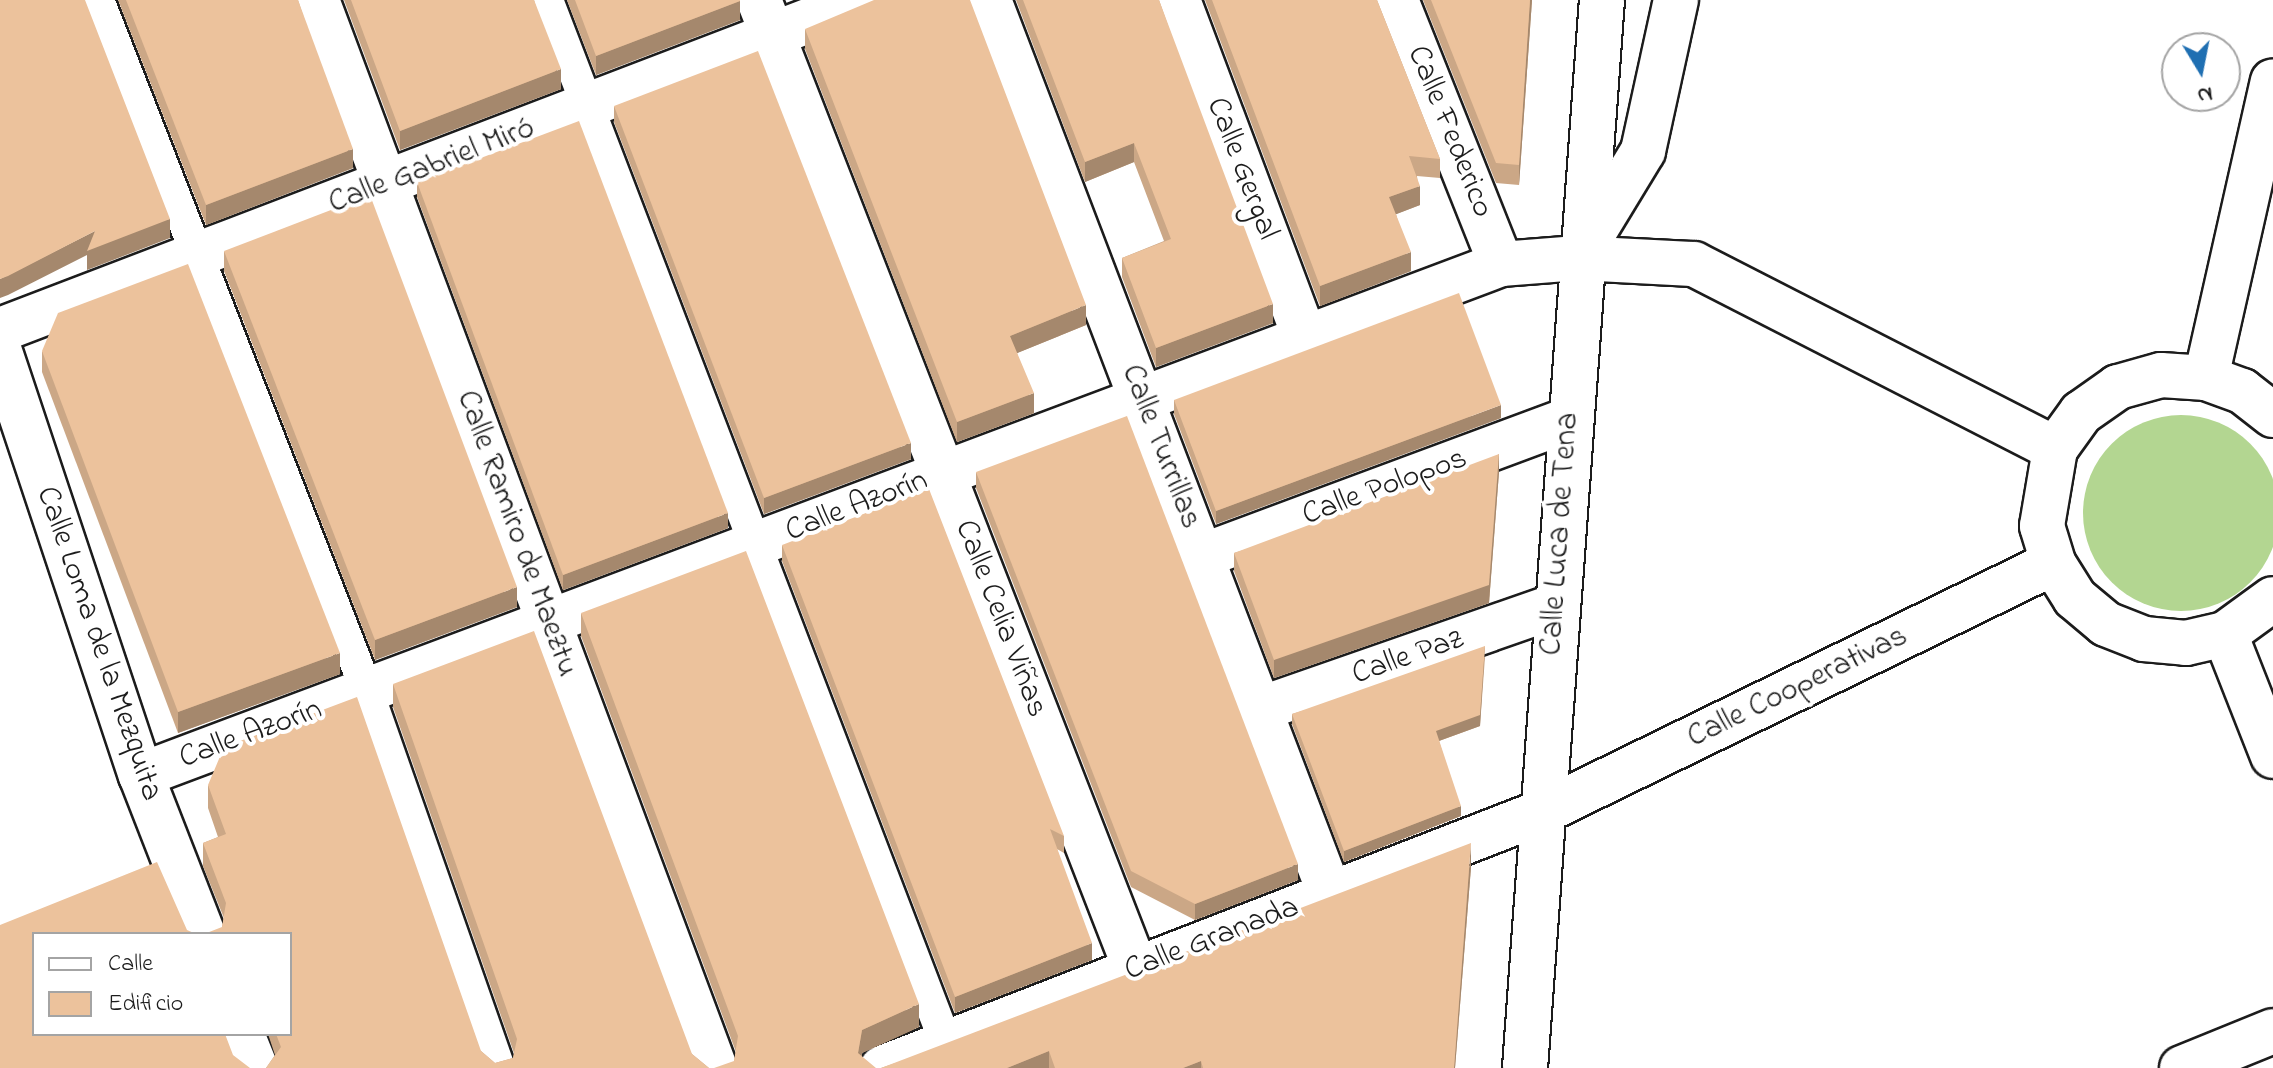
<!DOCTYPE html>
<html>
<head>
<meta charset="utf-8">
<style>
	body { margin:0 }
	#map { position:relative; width:2273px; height:1068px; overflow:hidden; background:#fff; font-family:"Indie Flower",sans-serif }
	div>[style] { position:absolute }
	.green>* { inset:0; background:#b3d691 }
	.round { border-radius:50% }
	.roads { filter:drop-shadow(2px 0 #1c1c1c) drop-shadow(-2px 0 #1c1c1c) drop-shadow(0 2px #1c1c1c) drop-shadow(0 -2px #1c1c1c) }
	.service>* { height:32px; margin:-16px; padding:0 16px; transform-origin:16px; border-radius:16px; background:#fff }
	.minor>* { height:44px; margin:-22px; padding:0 22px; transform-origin:22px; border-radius:22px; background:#fff }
	.tertiary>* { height:44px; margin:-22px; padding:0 22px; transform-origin:22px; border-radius:22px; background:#fff }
	.wall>* { inset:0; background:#cba786 }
	.shaded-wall>* { inset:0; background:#a5886d }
	.building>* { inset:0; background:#ecc29c }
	span { translate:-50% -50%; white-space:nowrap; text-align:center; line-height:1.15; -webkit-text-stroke:8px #fff; paint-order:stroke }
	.street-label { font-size:32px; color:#1c1c1c }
	.legend { position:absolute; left:32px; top:932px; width:260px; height:104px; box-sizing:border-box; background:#fff; border:2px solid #a4a4a4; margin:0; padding:10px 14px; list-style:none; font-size:24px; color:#1c1c1c }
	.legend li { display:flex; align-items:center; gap:16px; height:40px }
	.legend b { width:40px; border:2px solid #a4a4a4 }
	.north { position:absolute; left:2161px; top:32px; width:80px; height:80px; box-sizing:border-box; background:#fff; border:2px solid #a4a4a4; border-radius:50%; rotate:170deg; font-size:22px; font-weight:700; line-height:32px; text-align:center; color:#1c1c1c }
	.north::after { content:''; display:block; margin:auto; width:28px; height:36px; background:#1f6fb2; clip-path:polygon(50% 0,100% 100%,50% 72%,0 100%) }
</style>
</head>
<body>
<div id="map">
	<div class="green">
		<i class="round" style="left:2083px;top:415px;width:196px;height:196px"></i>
	</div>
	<div class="roads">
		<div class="service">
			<i style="left:98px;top:0;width:742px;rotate:68.73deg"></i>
			<i style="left:367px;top:691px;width:399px;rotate:70.7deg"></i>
			<i style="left:547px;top:0;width:1117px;rotate:69.07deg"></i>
		</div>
		<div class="minor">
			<i style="left:317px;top:0;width:1140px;rotate:69.56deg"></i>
			<i style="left:759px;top:0;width:1041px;rotate:68.76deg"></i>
			<i style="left:989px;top:0;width:957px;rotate:69.12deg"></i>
			<i style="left:1178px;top:0;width:361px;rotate:69.4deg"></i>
			<i style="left:1396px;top:0;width:284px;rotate:68.3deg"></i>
			<i style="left:1578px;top:258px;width:125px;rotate:-58.7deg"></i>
			<i style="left:1643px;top:151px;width:155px;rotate:-77.7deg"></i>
			<i style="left:0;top:330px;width:924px;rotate:-20.93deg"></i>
			<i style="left:2206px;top:378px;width:304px;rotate:-77.3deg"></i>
			<i style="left:2273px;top:415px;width:39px;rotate:-142deg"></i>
			<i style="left:2242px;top:391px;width:38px;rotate:-160deg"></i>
			<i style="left:2206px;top:378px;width:45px;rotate:-176.2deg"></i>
			<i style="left:2161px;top:375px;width:45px;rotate:164.4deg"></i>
			<i style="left:2118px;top:387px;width:45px;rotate:144.9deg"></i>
			<i style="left:2081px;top:413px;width:44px;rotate:125.8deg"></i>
			<i style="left:2055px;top:449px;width:78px;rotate:99.6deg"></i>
			<i style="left:2042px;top:526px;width:39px;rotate:73deg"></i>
			<i style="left:2053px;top:563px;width:41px;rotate:57.8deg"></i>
			<i style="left:2075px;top:598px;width:40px;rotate:40deg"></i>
			<i style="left:2106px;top:624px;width:41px;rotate:21.5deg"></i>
			<i style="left:2144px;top:639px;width:42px;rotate:5.4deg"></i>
			<i style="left:2186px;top:643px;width:40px;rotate:-13deg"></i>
			<i style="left:2225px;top:634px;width:59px;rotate:-36.1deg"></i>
			<i style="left:1202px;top:556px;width:390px;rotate:-20.4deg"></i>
			<i style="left:2225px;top:634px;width:131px;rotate:68.5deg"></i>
			<i style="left:1260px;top:709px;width:313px;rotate:-19.2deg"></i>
			<i style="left:141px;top:775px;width:1453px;rotate:-20.59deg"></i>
			<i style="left:1501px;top:264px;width:77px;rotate:-4.5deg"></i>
			<i style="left:1578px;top:258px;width:116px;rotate:3deg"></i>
			<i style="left:1694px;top:264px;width:406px;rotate:27.1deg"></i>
			<i style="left:882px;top:1068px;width:708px;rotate:-21.2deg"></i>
			<i style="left:1542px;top:812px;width:568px;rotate:-25.98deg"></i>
			<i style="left:2182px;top:1068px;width:98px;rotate:-22.1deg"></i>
		</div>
		<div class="tertiary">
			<i style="left:0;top:352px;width:446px;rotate:71.6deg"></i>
			<i style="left:141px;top:775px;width:171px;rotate:68.7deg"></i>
			<i style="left:242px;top:1034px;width:37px;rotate:68deg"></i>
			<i style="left:1525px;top:1068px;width:1071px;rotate:-85.88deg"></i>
		</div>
	</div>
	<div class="wall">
		<i style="clip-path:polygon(118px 0,298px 0,353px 168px,206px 225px)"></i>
		<i style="clip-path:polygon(344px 0,534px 0,561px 89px,400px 150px)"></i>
		<i style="clip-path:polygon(567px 0,740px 0,740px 20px,596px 75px)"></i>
		<i style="clip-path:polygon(1016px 0,1159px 0,1273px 323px,1156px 367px,1122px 277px,1122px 258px,1164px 241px,1134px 162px,1085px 182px)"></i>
		<i style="clip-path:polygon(1205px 0,1377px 0,1440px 159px,1440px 178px,1417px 176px,1420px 205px,1396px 214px,1411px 271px,1320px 306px)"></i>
		<i style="clip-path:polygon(1423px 0,1532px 0,1519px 185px,1496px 183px)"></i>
		<i style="clip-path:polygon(805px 29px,1086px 325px,1017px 353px,1034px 413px,957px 442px,805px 49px)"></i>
		<i style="clip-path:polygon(614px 106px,911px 459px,764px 514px,614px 122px)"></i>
		<i style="clip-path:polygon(417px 182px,728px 528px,563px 590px,417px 197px)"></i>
		<i style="clip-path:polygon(224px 251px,517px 607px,375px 660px,224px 271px)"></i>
		<i style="clip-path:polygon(42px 351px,340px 674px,178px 733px,42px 372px)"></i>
		<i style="clip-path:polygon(1174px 400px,1501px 418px,1216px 524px,1174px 414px)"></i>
		<i style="clip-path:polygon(976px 472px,1298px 880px,1195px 920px,1131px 887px,976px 488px)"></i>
		<i style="clip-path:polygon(1499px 472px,1489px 603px,1274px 678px,1234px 571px,1234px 553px)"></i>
		<i style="clip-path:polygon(782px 545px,1064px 836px,1064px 853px,1057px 849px,1092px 960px,955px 1013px,782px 561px)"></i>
		<i style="clip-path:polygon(581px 613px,919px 1027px,862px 1053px,862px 1056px,734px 1061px,736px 1052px,581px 636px)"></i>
		<i style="clip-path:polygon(1485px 657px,1480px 726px,1439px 741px,1461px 816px,1344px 862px,1292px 724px,1292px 714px)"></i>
		<i style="clip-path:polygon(393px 684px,692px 1054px,709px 1068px,266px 1068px,275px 1055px,268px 1034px,290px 1034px,222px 927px,224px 918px,203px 866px,203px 843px,218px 837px,208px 808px,208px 785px,481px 1051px,495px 1063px,513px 1058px,514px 1053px,393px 707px)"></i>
		<i style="clip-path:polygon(1471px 867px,1455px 1068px,881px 1068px)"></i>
	</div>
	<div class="shaded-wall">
		<i style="clip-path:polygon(1530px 0,1532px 0,1519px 185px,1519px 165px)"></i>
		<i style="clip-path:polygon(740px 1px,740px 20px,596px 75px,596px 56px)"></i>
		<i style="clip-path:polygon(561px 69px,561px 89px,400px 150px,400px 131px)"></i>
		<i style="clip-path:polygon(1134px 143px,1134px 162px,1085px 182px,1085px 162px)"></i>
		<i style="clip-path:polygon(353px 149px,353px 168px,206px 225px,206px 205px)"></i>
		<i style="clip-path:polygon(1420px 186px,1420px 205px,1389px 217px,1389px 197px)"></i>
		<i style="clip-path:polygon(170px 219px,170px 238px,87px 270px,87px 255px,8px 295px,0 298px,0 279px,95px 231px)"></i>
		<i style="clip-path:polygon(1411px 252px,1411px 271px,1320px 306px,1320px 286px)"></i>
		<i style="clip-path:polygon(1273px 304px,1273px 323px,1156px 367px,1156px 348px)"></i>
		<i style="clip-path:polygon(1086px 305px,1086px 325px,1010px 356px,1010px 336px)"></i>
		<i style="clip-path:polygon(1034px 393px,1034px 413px,957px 442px,957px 422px)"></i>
		<i style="clip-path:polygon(1501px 405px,1501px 418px,1216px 524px,1216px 511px)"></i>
		<i style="clip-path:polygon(911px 443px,911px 459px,764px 514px,764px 498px)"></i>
		<i style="clip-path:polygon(1499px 454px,1499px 472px,1489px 603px,1274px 678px,1274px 660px)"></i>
		<i style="clip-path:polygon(728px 513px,728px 528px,563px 590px,563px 575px)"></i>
		<i style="clip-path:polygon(517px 587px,517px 607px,375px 660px,375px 640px)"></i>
		<i style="clip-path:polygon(1485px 646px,1480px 726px,1436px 742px,1436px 731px)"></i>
		<i style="clip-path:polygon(340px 653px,340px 674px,178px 733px,178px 712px)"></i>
		<i style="clip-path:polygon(1461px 806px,1461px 816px,1344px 862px,1344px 851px)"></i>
		<i style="clip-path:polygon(1471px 843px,1471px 867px,1455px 1068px,1454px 1068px)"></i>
		<i style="clip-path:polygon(1298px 864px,1298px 880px,1195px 920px,1195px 904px)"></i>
		<i style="clip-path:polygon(1092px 943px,1092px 960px,955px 1013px,955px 997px)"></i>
		<i style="clip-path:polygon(919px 1004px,919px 1027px,862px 1053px,860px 1068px,858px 1053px,862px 1030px)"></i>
		<i style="clip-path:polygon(1049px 1051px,1049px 1068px,1007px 1068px)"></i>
		<i style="clip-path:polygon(1201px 1061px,1201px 1068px,1183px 1068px)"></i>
	</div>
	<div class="building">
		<i style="clip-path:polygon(0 0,85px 0,170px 219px,87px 251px,95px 231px,8px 276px,0 279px)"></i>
		<i style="clip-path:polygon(126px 0,298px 0,353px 149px,206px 205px)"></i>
		<i style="clip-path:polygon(351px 0,534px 0,561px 69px,400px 131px)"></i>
		<i style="clip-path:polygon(575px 0,740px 0,740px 1px,596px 56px)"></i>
		<i style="clip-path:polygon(874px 0,970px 0,1086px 305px,1010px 336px,1034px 393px,957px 422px,805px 29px)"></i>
		<i style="clip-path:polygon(1023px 0,1159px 0,1273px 304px,1156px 348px,1122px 258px,1171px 239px,1134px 143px,1085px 162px)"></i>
		<i style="clip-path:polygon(1212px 0,1377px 0,1440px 159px,1409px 156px,1420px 186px,1389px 197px,1411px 252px,1320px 286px)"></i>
		<i style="clip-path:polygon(1431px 0,1530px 0,1519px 165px,1496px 163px)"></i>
		<i style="clip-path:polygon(758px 51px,911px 443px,764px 498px,614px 106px)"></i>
		<i style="clip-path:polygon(579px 121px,728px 513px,563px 575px,417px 182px)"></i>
		<i style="clip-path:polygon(370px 195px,517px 587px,375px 640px,224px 251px)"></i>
		<i style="clip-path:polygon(188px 264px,340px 653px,178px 712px,42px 351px,58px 313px)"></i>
		<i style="clip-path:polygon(1459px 293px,1501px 405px,1216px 511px,1174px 400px)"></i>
		<i style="clip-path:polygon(1127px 416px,1298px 864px,1195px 904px,1131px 871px,976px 472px)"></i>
		<i style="clip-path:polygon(1499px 454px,1489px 585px,1274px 660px,1234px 553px)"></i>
		<i style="clip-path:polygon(929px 489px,1064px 836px,1050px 829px,1092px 943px,955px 997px,782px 545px)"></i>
		<i style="clip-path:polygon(746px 551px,919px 1004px,862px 1030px,858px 1053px,876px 1068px,714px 1068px,734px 1061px,738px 1036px,581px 613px)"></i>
		<i style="clip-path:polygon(534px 631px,692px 1054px,709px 1068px,263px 1068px,266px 1068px,281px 1047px,276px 1034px,290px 1034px,290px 934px,204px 934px,222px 927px,226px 903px,203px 843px,226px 834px,208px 785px,224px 747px,357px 697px,481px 1051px,495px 1063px,513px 1058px,517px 1039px,393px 684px)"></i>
		<i style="clip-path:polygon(1485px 646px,1480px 715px,1436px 731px,1461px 806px,1344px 851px,1292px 714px)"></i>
		<i style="clip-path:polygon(1471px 843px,1454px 1068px,1203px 1068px,1201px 1061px,1183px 1068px,1055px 1068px,1049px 1051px,1007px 1068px,881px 1068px)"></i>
		<i style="clip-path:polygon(157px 862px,187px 930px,196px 934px,34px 934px,34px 1034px,225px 1034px,233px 1055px,250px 1068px,0 1068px,0 925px)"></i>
	</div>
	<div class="street-label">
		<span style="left:1449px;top:132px;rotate:68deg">Calle Federico</span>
		<span style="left:432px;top:167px;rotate:-21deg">Calle Gabriel Miró</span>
		<span style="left:1241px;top:169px;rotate:69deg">Calle Gergal</span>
		<span style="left:1160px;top:447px;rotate:69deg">Calle Turrillas</span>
		<span style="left:1385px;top:488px;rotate:-20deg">Calle Polopos</span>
		<span style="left:857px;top:507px;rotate:-21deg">Calle Azorín</span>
		<span style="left:516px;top:534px;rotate:70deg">Calle Ramiro de Maeztu</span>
		<span style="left:1561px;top:534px;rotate:-86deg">Calle Luca de Tena</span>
		<span style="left:1000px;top:619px;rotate:69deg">Calle Celia Viñas</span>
		<span style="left:98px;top:644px;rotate:71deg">Calle Loma de la Mezquita</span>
		<span style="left:1408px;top:658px;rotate:-19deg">Calle Paz</span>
		<span style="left:1798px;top:688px;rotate:-26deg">Calle Cooperativas</span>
		<span style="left:251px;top:735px;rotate:-20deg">Calle Azorín</span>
		<span style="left:1212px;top:940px;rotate:-21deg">Calle Granada</span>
	</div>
	<ul class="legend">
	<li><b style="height:10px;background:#fff"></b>Calle</li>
	<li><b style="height:22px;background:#ecc29c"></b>Edificio</li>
	</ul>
	<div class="north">N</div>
</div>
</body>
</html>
